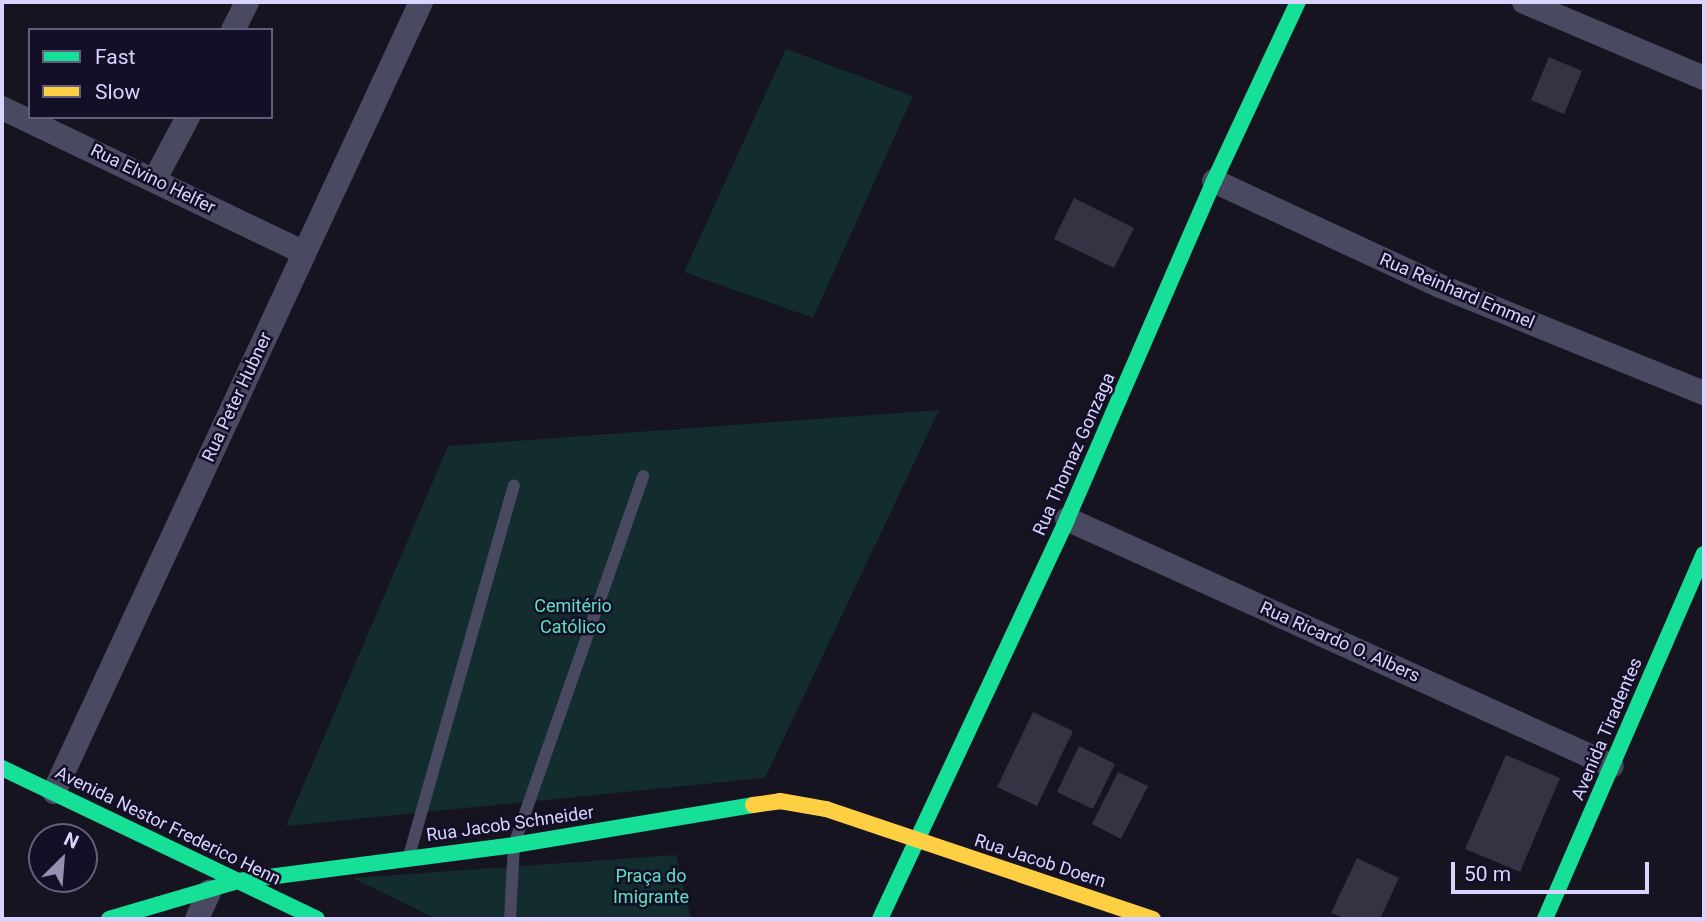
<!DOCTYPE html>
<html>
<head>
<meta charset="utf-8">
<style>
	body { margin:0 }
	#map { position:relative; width:1706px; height:921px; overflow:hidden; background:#161421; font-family:Roboto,sans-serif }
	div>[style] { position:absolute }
	.green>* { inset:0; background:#132c2d }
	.building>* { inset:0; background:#343243 }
	.lane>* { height:12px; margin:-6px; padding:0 6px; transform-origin:6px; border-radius:6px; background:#4a4962 }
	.street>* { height:24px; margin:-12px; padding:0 12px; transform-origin:12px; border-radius:12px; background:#4a4962 }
	.fast>* { height:16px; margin:-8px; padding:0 8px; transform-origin:8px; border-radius:8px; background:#16e098 }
	.slow>* { height:16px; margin:-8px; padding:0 8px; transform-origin:8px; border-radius:8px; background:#ffcf43 }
	span { translate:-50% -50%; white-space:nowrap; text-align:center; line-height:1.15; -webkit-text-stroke:5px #130f26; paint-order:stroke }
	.street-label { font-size:18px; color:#d9d4ff }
	.park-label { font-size:18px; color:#5fe0c0 }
	.frame { position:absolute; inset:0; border:4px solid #d9d4ff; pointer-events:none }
	.legend { position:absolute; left:28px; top:28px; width:245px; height:91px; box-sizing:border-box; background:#130f26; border:2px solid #625e7d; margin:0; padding:9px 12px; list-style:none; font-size:21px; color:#d9d4ff }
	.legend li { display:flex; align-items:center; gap:14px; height:35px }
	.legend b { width:35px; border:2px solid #625e7d }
	.north { position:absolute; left:28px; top:823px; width:70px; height:70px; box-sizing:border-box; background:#130f26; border:2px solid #625e7d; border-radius:50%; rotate:25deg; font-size:19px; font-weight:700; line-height:28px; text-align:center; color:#d9d4ff }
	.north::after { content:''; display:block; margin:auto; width:24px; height:32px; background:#9591b1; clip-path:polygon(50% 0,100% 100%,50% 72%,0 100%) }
	.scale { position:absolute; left:1451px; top:862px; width:198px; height:32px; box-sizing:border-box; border:4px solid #d9d4ff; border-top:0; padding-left:9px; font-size:21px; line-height:24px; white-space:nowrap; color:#d9d4ff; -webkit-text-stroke:5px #130f26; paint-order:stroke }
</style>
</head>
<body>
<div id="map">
	<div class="green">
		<i style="clip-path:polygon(786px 49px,913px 96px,813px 318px,684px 272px)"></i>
		<i style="clip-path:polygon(939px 410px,765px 778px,286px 826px,448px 446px)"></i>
		<i style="clip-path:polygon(676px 855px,691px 919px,436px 919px,353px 878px)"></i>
	</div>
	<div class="building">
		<i style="clip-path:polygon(1549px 57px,1582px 71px,1564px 114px,1531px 100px)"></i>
		<i style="clip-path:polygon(1074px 198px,1134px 228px,1114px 268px,1054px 239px)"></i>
		<i style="clip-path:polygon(1033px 712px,1073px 731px,1037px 806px,997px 787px)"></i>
		<i style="clip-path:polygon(1079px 746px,1115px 764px,1093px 809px,1057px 792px)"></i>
		<i style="clip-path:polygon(1506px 755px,1560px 778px,1520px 872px,1465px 849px)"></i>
		<i style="clip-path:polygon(1118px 772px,1148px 786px,1121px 839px,1092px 824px)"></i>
		<i style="clip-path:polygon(1357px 858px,1399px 878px,1380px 919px,1346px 919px,1331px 913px)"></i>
	</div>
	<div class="lane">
		<i style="left:409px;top:856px;width:385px;rotate:-74.2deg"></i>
		<i style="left:510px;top:919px;width:74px;rotate:-86.9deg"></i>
		<i style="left:514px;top:845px;width:391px;rotate:-70.7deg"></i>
	</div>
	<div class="street">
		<i style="left:1524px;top:2px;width:195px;rotate:22.9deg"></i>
		<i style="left:233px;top:30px;width:31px;rotate:-63deg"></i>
		<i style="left:2px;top:108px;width:335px;rotate:25.6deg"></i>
		<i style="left:155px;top:179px;width:70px;rotate:-62deg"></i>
		<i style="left:1214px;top:181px;width:249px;rotate:24.9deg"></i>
		<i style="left:1440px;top:286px;width:285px;rotate:22.1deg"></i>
		<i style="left:1067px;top:519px;width:598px;rotate:24.38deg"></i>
		<i style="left:54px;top:792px;width:871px;rotate:-65.08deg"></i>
		<i style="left:197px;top:919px;width:30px;rotate:-66deg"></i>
	</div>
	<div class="fast">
		<i style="left:2px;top:768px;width:349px;rotate:25.6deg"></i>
		<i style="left:109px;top:919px;width:134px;rotate:-16.4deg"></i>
		<i style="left:238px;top:881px;width:278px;rotate:-7.4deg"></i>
		<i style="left:514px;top:845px;width:242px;rotate:-9.5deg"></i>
		<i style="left:880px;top:919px;width:442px;rotate:-64.9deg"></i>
		<i style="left:1067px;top:519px;width:369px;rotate:-66.5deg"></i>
		<i style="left:1214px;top:181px;width:198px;rotate:-64.9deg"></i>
		<i style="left:1545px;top:919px;width:398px;rotate:-66.5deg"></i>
	</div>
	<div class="slow">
		<i style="left:753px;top:805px;width:27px;rotate:-8deg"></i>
		<i style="left:780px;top:801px;width:47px;rotate:9.9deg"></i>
		<i style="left:826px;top:809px;width:345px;rotate:18.6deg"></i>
	</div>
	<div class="street-label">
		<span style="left:153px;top:179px;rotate:26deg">Rua Elvino Helfer</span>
		<span style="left:1457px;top:291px;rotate:23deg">Rua Reinhard Emmel</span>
		<span style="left:237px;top:397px;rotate:-65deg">Rua Peter Hubner</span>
		<span style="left:1074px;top:454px;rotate:-66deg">Rua Thomaz Gonzaga</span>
		<span style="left:1340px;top:642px;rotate:24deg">Rua Ricardo O. Albers</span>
		<span style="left:1607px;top:729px;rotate:-67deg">Avenida Tiradentes</span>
		<span style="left:510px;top:824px;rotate:-8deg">Rua Jacob Schneider</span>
		<span style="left:168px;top:826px;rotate:26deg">Avenida Nestor Frederico Henn</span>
		<span style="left:1040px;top:861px;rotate:18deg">Rua Jacob Doern</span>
	</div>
	<div class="park-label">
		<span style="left:573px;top:617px">Cemitério<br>Católico</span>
		<span style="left:651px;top:887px">Praça do<br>Imigrante</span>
	</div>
	<div class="frame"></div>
	<ul class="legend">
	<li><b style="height:9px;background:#16e098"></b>Fast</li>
	<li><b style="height:9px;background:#ffcf43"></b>Slow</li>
	</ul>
	<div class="north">N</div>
	<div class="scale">50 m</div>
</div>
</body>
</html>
